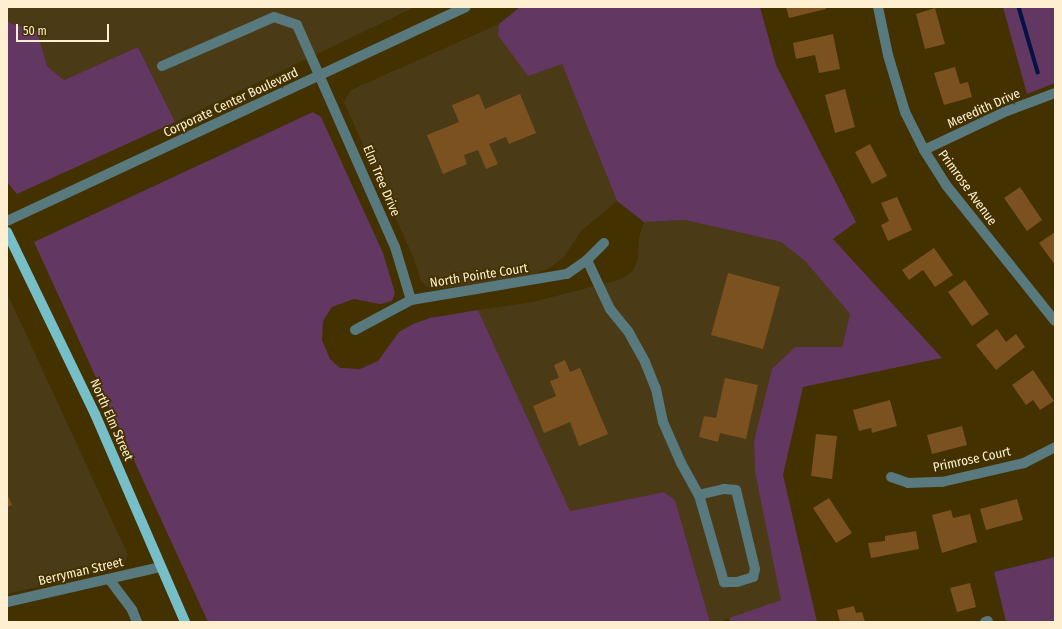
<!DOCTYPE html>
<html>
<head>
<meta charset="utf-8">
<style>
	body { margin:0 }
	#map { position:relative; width:1062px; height:629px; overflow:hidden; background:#433100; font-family:"Fira Sans Condensed",sans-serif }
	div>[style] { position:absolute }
	.built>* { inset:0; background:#4a3b16 }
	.green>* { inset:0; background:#623762 }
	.stream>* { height:3.5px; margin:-1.75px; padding:0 1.75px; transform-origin:1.75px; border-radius:1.75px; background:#061244 }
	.building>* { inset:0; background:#7c5120 }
	.minor>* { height:10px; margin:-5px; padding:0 5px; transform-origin:5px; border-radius:5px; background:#587a7e }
	.major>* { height:10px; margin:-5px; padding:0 5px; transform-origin:5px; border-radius:5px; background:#77bfc8 }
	span { translate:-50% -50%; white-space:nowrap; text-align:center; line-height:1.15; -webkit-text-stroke:3.5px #433100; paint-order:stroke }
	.street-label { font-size:13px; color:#fdefd0 }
	.frame { position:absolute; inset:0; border:8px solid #fdefd0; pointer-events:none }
	.scale { position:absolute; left:16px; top:24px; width:93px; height:18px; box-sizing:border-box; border:2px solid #fdefd0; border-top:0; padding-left:5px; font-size:12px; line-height:14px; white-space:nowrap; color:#fdefd0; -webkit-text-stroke:3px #433100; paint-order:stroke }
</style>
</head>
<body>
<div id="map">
	<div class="built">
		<i style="clip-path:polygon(7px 7px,415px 7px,175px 122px,138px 47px,64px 80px,47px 66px,37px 31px,10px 23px,7px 20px)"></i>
		<i style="clip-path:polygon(499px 24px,498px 35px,562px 64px,617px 201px,581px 231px,564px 257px,551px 267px,527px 277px,435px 289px,426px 286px,421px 281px,414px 259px,344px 102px,351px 90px)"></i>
		<i style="clip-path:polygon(685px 220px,781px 242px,805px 261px,850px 314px,842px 347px,795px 347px,772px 369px,754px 441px,755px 472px,782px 600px,718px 622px,710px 622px,675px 500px,664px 492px,570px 511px,478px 310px,533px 302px,618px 280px,632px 272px,638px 260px,639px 237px,644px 222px)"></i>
		<i style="clip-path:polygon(7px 293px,128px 555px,123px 566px,7px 594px)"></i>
	</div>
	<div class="green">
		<i style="clip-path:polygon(520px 7px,760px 7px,776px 65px,856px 222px,833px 239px,942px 358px,803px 387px,783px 475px,817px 622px,731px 622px,729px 618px,781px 600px,755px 472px,754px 441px,772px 369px,795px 347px,842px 347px,850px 314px,805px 261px,781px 242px,685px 220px,644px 222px,617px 201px,562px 64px,528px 76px,498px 35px,499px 24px)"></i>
		<i style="clip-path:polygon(1003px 7px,1054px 7px,1055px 83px,1027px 94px)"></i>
		<i style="clip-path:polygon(7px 20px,10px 23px,37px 31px,47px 66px,64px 80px,138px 47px,175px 122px,17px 194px,7px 182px)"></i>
		<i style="clip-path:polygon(313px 112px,321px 117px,383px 253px,395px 293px,392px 301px,380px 304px,354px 299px,332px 307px,323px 321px,322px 340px,330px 359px,340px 368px,360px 369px,378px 361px,399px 332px,413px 324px,430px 318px,478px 310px,570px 511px,664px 492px,675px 500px,710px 622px,208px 622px,34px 242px)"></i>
		<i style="clip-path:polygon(1055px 557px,1055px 622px,1006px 622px,994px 572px)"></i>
	</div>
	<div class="stream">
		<i style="left:1019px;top:7px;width:68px;rotate:73.7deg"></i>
	</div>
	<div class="building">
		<i style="clip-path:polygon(786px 7px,826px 7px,826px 9px,789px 18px)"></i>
		<i style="clip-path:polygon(935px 8px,945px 44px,925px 49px,916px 14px)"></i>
		<i style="clip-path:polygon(833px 34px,840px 69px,819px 73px,815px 55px,796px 59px,793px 43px)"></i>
		<i style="clip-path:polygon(955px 67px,960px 84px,968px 82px,972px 97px,944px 105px,934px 73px)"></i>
		<i style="clip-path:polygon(845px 89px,855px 127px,835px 133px,825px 95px)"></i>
		<i style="clip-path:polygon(479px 94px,485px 109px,520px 94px,536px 133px,509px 144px,506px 137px,489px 144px,498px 164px,486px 169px,478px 150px,464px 155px,467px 164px,443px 174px,427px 135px,459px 122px,452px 105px)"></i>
		<i style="clip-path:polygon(870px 144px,887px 176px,872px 184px,855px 152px)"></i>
		<i style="clip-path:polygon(1020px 187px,1042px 220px,1027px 231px,1004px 198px)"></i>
		<i style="clip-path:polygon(897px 197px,912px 230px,888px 241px,881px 225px,889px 221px,881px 203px)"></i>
		<i style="clip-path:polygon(1055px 232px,1055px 265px,1039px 243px)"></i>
		<i style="clip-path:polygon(934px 248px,953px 275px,935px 287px,923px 270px,909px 280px,902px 270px)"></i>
		<i style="clip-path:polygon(728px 273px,780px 287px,763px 349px,711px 335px)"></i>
		<i style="clip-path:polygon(965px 280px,989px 314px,972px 326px,948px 292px)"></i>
		<i style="clip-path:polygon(997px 329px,1006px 342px,1016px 334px,1025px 347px,996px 370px,976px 345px)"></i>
		<i style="clip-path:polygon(565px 360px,570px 372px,580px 368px,608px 434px,579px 446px,570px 422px,544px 433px,533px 406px,556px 396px,550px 381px,559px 378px,554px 365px)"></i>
		<i style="clip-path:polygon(1033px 370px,1054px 401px,1040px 410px,1033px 400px,1026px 405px,1012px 385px)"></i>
		<i style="clip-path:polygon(725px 378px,758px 385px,746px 439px,720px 433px,718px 442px,699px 437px,704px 416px,716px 418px)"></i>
		<i style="clip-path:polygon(890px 400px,897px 426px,872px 433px,871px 428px,859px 431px,853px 410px)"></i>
		<i style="clip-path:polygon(962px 426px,967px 445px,932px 454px,927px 435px)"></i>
		<i style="clip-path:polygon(816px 434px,837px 436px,832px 479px,811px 476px)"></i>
		<i style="clip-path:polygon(7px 494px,12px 505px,7px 507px)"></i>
		<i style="clip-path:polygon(829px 498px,852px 533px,836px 543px,813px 508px)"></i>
		<i style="clip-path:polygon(1017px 499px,1023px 520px,986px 530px,980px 509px)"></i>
		<i style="clip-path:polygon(951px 510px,953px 518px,970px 514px,977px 542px,942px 553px,932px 515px)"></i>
		<i style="clip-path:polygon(916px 531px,919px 549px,871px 558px,868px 543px,885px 541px,885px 536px)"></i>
		<i style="clip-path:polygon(970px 583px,976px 607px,957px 612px,950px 588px)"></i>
		<i style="clip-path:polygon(854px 606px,856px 613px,862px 612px,865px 622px,840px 622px,837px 610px)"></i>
	</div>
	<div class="minor">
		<i style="left:878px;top:7px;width:49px;rotate:78.2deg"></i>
		<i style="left:888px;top:55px;width:59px;rotate:73.4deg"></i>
		<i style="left:905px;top:112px;width:42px;rotate:63.4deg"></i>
		<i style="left:924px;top:150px;width:41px;rotate:57.8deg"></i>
		<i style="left:946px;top:185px;width:174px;rotate:51.3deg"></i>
		<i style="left:162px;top:66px;width:122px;rotate:-23.6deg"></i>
		<i style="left:274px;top:17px;width:24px;rotate:19deg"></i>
		<i style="left:297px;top:25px;width:243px;rotate:66.2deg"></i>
		<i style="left:395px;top:247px;width:55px;rotate:73.2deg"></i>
		<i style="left:924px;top:150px;width:92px;rotate:-25.2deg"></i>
		<i style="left:1007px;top:111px;width:51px;rotate:-20.6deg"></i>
		<i style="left:7px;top:221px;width:506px;rotate:-25deg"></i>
		<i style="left:587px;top:260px;width:54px;rotate:64.9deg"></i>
		<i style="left:610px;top:309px;width:28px;rotate:51deg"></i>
		<i style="left:628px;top:331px;width:35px;rotate:61deg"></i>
		<i style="left:645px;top:362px;width:29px;rotate:68deg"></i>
		<i style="left:656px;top:389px;width:34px;rotate:78deg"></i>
		<i style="left:663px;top:422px;width:45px;rotate:66.3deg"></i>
		<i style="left:681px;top:463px;width:37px;rotate:61deg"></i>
		<i style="left:699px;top:495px;width:91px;rotate:74deg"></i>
		<i style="left:724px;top:582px;width:13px"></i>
		<i style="left:737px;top:582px;width:17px;rotate:-17deg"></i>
		<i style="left:753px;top:577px;width:8px;rotate:-76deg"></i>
		<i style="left:755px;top:569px;width:81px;rotate:-103.5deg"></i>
		<i style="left:736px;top:490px;width:12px;rotate:-175deg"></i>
		<i style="left:724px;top:489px;width:26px;rotate:167deg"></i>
		<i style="left:355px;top:330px;width:64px;rotate:-28.2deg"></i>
		<i style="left:411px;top:300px;width:158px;rotate:-9.5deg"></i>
		<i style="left:567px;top:274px;width:24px;rotate:-35deg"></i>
		<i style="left:587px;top:260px;width:24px;rotate:-45deg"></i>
		<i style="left:891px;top:477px;width:18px;rotate:19deg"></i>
		<i style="left:908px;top:483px;width:34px;rotate:-2deg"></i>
		<i style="left:942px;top:482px;width:84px;rotate:-13deg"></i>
		<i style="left:1024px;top:463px;width:35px;rotate:-27deg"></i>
		<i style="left:109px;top:579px;width:39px;rotate:53deg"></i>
		<i style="left:132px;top:610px;width:13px;rotate:67deg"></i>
		<i style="left:7px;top:602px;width:158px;rotate:-12.8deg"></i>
		<i style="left:985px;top:622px;width:3px;rotate:-18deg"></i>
	</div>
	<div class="major">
		<i style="left:7px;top:232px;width:202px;rotate:64.2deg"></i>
		<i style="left:95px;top:414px;width:227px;rotate:66.6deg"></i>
	</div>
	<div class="street-label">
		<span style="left:231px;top:103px;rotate:-25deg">Corporate Center Boulevard</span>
		<span style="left:984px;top:109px;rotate:-24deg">Meredith Drive</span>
		<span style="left:381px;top:181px;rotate:67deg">Elm Tree Drive</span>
		<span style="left:967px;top:188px;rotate:54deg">Primrose Avenue</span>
		<span style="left:479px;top:276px;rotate:-9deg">North Pointe Court</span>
		<span style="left:111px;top:420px;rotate:66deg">North Elm Street</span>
		<span style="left:972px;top:460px;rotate:-12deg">Primrose Court</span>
		<span style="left:81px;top:572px;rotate:-13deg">Berryman Street</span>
	</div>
	<div class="frame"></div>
	<div class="scale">50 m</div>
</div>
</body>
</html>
